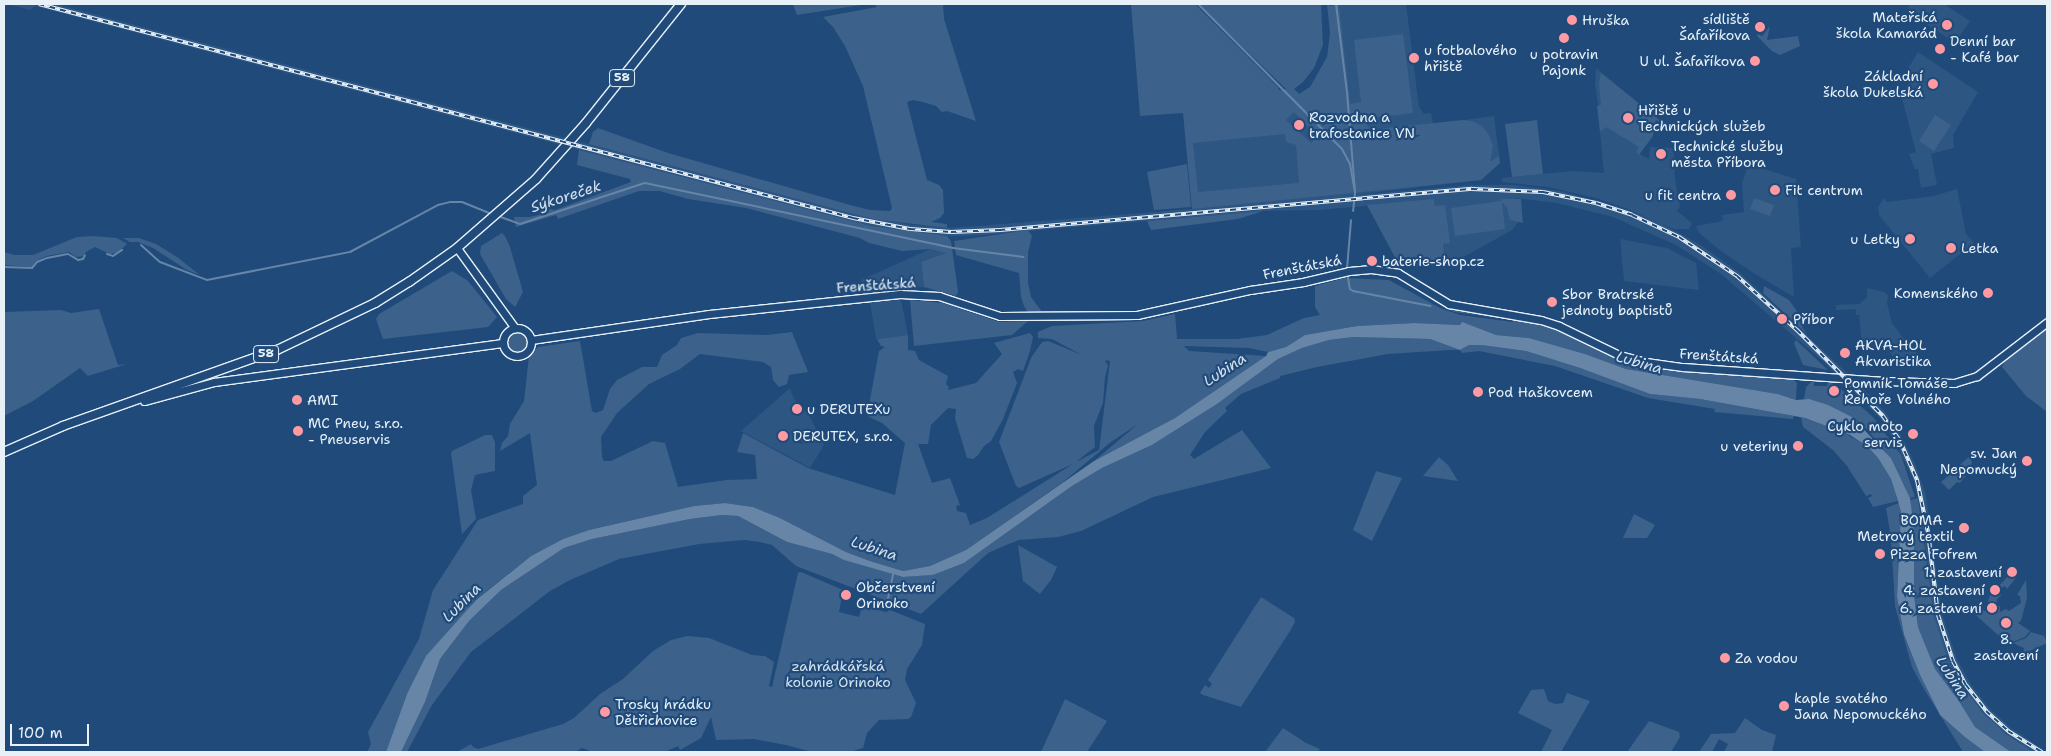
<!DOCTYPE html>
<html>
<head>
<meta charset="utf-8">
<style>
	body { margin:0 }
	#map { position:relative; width:2051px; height:756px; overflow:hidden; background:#1f4a7a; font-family:"Shantell Sans",sans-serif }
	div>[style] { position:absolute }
	.built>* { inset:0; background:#2e5683 }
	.green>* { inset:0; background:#3c628c }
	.round { border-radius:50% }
	.water>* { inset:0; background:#6685a7 }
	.stream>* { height:2px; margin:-1px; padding:0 1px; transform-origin:1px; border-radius:1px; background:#6685a7 }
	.roads { filter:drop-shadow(1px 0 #e8f1f8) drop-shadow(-1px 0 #e8f1f8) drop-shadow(0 1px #e8f1f8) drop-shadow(0 -1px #e8f1f8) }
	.secondary>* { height:7px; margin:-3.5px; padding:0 3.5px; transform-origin:3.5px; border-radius:3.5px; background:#1f4a7a }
	.secondary>.ring { margin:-3.5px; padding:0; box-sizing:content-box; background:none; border:7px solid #1f4a7a; border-radius:50% }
	.primary>* { height:8px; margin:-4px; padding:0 4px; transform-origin:4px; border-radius:4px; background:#1f4a7a }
	.rail>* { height:4px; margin-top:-2px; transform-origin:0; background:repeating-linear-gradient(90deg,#1f4a7a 0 5.5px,#e8f1f8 0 11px); box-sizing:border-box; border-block:1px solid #e8f1f8 }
	.dots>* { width:14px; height:14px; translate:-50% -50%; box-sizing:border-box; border:2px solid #1f4a7a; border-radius:50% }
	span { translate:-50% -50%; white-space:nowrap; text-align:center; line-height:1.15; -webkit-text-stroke:4.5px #1f4a7a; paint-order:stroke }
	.shield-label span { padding:1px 4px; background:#1f4a7a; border:1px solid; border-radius:4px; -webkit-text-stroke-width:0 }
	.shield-label { font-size:12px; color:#e8f1f8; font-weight:700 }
	.poi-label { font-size:14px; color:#e8f1f8 }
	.right { translate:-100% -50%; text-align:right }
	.left { translate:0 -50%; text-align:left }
	.street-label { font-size:14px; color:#e8f1f8 }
	.park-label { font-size:14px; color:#d7e3ed }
	.water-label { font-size:15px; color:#d4e1ec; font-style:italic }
	.frame { position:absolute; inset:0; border:5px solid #e8f1f8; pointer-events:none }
	.scale { position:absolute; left:10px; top:724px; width:79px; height:22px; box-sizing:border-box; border:2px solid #e8f1f8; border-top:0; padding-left:6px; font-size:15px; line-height:18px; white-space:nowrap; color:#e8f1f8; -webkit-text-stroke:4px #1f4a7a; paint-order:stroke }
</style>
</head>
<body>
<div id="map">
	<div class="built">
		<i style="clip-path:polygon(8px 4px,55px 4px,854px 214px,911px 225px,951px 228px,1192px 209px,1182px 99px,1294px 89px,1299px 94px,1310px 87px,1357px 181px,1339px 4px,1406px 4px,1419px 107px,1424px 114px,1431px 113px,1433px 124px,1494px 116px,1500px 163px,1481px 180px,1344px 196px,1472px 185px,1513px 185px,1560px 191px,1616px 206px,1661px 223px,1702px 246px,1740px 273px,1859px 384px,1886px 413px,1903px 439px,1915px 464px,1926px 495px,1942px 614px,1957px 659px,1970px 683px,1989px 708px,2011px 728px,2047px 752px,2030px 751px,1994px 724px,1973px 701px,1949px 663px,1934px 616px,1921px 512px,1914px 481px,1896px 443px,1880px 418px,1824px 362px,1721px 274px,1676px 245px,1613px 217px,1557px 203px,1515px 198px,1519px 221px,1512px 230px,1451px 264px,1444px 256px,1442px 243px,1440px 243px,1434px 200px,1318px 210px,1263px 211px,982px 235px,951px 236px,910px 233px,852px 222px,35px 6px,30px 10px)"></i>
		<i style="clip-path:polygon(1909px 4px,1944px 4px,1970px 21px,1955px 43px,1908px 12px)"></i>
		<i style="clip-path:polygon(1918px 52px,1978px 92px,1953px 135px,1954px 148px,1931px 154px,1937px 185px,1921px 188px,1918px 169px,1915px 169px,1909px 154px,1916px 152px,1901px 94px,1910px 81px,1905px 77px,1906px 72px)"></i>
		<i style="clip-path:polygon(1596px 68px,1657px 118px,1636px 152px,1649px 159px,1650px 147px,1673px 148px,1675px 179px,1680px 207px,1677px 211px,1692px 223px,1689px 229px,1674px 229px,1625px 208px,1596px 198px,1548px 187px,1502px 182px,1502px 178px,1574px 171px,1604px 173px,1600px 132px,1602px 131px,1595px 83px)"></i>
		<i style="clip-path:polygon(1748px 164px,1796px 179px,1801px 247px,1791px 248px,1794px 297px,1755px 274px,1721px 251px,1699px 233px,1696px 226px,1718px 222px,1723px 220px,1722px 215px,1744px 212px,1742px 184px)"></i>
		<i style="clip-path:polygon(1957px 189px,1966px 234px,1974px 243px,1930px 278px,1879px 215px,1878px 207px,1884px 198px,1887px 202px,1934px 196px)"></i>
		<i style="clip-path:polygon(1620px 239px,1667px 248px,1696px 263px,1699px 290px,1624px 281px)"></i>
		<i style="clip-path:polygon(930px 249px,947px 253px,921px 262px,924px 287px,898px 288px,863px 293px,861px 280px)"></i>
		<i style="clip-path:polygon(1867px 288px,1884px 292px,1888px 295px,1887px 303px,1892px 323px,1913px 352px,1916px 352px,1916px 363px,1896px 360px,1882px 343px,1862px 346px,1859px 315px,1856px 315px,1856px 309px,1836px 310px,1836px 305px,1859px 304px,1867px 298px)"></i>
		<i style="clip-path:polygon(901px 300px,908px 335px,876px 339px,870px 302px)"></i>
		<i style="clip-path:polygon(790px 388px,794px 399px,810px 417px,824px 445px,810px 468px,741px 431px)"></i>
	</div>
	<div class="green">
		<i style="clip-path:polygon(793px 4px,867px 4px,797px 15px)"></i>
		<i style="clip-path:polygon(874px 4px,943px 4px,944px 19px,976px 121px,947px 111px,942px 112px,936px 106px,923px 102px,913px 100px,907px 102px,927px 180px,939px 185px,943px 190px,944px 213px,940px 218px,931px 222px,947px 224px,947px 228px,873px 219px,589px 144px,593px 132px,598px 128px,668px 153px,850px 205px,870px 210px,890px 211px,892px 208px,863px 86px,845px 46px,833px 27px,823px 17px,877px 7px)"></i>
		<i style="clip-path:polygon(evenodd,1131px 4px,1195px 4px,1279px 88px,1278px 90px,1286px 89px,1198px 4px,1321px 4px,1323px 45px,1314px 68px,1303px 82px,1294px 89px,1299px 94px,1310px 87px,1327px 57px,1330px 33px,1327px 4px,1330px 6px,1339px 4px,1350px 104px,1361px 102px,1354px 40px,1403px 34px,1413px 113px,1363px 119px,1372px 132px,1386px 128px,1463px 120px,1472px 121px,1482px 126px,1489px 135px,1493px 146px,1490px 162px,1499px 156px,1500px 163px,1481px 180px,1192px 209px,1183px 113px,1140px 116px,1131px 4px,1294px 112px,1317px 136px,1311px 143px,1286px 120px,1294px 112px,1131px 4px,1285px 134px,1286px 142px,1296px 145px,1299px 183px,1198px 192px,1193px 143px,1285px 134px)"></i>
		<i style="clip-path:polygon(1770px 26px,1767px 40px,1798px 36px,1800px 46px,1780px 55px,1772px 51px,1757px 36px,1758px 34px,1762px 36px)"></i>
		<i style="clip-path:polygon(1601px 73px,1657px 118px,1672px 130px,1656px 120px,1653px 136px,1639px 155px,1636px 152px,1639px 147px,1606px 127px,1600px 132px,1597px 106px,1601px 105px,1599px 83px)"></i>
		<i style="clip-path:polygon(1935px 115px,1951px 125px,1934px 151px,1919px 141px)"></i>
		<i style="clip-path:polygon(1537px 120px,1543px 174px,1512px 177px,1505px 124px)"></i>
		<i style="clip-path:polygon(579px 150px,871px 226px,947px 236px,951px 241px,958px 292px,956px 296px,924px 287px,921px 262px,946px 253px,930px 249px,902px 251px,869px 243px,860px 238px,746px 208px,688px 199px,660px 191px,639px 191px,558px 219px,556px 215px,516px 227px,514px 217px,529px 217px,539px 215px,541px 209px,545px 208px,555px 210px,631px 182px,630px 179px,577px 165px)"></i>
		<i style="clip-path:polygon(1187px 164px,1191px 207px,1154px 210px,1147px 172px)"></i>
		<i style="clip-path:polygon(1754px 198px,1774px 205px,1770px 216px,1750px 209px)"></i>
		<i style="clip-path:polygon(1434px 199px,1435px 206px,1445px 205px,1450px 243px,1443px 244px,1444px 256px,1451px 264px,1414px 267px,1398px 263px,1367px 205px)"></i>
		<i style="clip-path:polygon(1501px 199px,1521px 199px,1523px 223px,1510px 220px,1507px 208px,1502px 202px,1505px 229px,1455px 236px,1451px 208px,1501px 201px)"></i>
		<i style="clip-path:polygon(1263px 211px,1238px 219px,1151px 230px,1147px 221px)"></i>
		<i style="clip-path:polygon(1028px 230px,1032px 236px,1028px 252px,1028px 283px,1031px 297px,1042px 312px,1028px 313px,1024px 306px,1021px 297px,1019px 273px,956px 255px,954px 241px)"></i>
		<i style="clip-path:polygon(502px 233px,505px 236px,510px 247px,523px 292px,515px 307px,506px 299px,480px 254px,481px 246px)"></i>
		<i style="clip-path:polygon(93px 236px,117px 238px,127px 244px,117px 253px,110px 254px,95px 247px,86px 252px,84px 256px,76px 257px,69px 252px,47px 256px,36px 261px,32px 267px,4px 265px,4px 252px,15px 255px,33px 255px,77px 237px)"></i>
		<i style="clip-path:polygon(123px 238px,139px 238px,156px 244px,177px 257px,200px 275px,187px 270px,153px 248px,138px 242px,130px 242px)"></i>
		<i style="clip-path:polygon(452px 271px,467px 280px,497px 317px,488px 327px,383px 339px,376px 319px,379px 314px)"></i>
		<i style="clip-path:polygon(evenodd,1345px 278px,1389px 280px,1440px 308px,1460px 315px,1513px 322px,1514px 320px,1454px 312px,1431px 300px,1462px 310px,1540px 323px,1618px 357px,1791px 377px,1797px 383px,1796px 400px,1778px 394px,1626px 369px,1585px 354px,1529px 338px,1496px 335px,1462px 323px,1461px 325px,1414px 323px,1357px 326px,1305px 335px,1286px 347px,1268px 352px,1249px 348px,1184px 346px,1189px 351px,1266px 356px,1175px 418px,1094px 461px,1138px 424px,1111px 442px,1063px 482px,966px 550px,930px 566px,903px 571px,870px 561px,846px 552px,780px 518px,753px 507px,725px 503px,694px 506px,589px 530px,563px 539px,531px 556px,475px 600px,407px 694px,386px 752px,367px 752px,371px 744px,368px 732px,419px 639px,433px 590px,478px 520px,523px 504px,523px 496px,537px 485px,530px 433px,500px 451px,502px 443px,508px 436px,510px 424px,524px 401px,529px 356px,538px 347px,580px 341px,592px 411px,596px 413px,603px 410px,610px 389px,617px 380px,642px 367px,657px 367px,662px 355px,677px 345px,681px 338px,698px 333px,767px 335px,792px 332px,808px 372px,789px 375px,787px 384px,779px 387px,773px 380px,771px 367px,763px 362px,700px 354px,680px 369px,649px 384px,617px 413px,601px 437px,602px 457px,604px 461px,611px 461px,653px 441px,665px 443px,678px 487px,727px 480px,757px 479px,755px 455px,737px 452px,743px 433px,808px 468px,895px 495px,905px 443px,882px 423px,867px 416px,879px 351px,885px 347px,881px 346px,877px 339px,908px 335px,908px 350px,915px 351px,919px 360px,948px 376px,946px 384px,949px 387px,948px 390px,976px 383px,1002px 354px,994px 343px,1030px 333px,1033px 337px,1030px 351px,1023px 371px,1018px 369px,1013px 372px,1017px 383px,1003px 419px,991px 441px,984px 446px,978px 455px,973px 459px,967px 458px,955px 418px,956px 409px,948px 408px,931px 425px,928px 444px,918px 444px,932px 483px,950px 478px,960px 505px,956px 506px,957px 511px,966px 513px,970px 525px,987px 518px,1073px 464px,1019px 488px,1016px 486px,999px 442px,1031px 358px,1042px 342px,1048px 341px,1082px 355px,1052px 339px,1038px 338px,1038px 332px,1052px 326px,1143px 321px,1175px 314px,1177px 339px,1237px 339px,1267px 335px,1304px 318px,1320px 315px,1315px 307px,1315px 286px,1345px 278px,1105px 360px,1110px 361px,1099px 450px,1076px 462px,1095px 447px,1094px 426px,1103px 403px,1105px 377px,1108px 366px,1105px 360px)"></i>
		<i style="clip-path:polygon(1764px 286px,1789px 300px,1805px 323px,1802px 327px,1808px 335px,1763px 293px)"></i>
		<i style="clip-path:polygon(910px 300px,943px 303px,999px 322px,1028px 321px,1012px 335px,914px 346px)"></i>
		<i style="clip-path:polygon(99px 309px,118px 365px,127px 364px,88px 376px,80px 368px,33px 401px,4px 416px,4px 312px,61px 310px,71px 313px)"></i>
		<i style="clip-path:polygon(2047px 328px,2047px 412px,2026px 396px,2002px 367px,2006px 360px)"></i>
		<i class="round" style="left:507px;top:332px;width:20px;height:20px"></i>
		<i style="clip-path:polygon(1353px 337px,1430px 339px,1460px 350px,1469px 345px,1481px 345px,1526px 351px,1580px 368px,1650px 394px,1700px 399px,1794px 416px,1793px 419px,1714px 412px,1715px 409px,1648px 398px,1555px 366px,1479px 351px,1462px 353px,1460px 350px,1450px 350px,1388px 354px,1317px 367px,1280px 376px,1280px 378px,1241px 394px,1225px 408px,1227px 411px,1205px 432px,1190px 455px,1194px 459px,1242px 430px,1271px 468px,1153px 497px,1081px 531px,1058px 537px,1019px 540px,1006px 545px,988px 553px,921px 614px,796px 566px,772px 545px,760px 542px,744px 540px,699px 544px,619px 559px,570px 580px,550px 591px,471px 652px,432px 705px,407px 752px,401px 752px,425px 702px,440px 659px,469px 621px,501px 590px,564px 548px,592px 539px,690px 519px,722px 515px,738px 516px,787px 542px,832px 554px,845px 560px,903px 577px,933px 575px,964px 563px,1072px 486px,1102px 468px,1152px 445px,1217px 404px,1278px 359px,1302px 348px,1329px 340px)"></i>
		<i style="clip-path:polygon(1796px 340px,1828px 370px,1803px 365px,1794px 343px)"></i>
		<i style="clip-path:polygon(1812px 381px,1814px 381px,1814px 386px,1827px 386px,1828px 382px,1836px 385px,1873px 417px,1901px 455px,1915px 497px,1910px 498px,1891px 458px,1863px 425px,1852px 417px,1804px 399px,1806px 387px)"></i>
		<i style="clip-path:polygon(1801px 417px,1843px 432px,1868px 447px,1878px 458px,1891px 479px,1898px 501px,1873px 507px,1868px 498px,1872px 496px,1871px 494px,1866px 496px,1847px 466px,1833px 450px,1803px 427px)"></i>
		<i style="clip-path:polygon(485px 435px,492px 435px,495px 442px,495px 471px,475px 475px,471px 490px,476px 519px,462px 534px,451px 453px,452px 451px)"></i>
		<i style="clip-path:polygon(1971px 455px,1972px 467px,1960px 483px,1957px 482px,1949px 490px,1941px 482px)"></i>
		<i style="clip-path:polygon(1439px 457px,1448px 465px,1458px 481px,1423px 476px)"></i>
		<i style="clip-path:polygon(1376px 471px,1402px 478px,1372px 541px,1353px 530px)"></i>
		<i style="clip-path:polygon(1918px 498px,1934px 616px,1949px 663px,1963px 687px,1983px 713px,2006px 734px,2033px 752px,2011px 752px,1975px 727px,1959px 701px,1935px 669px,1918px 627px,1914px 595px,1914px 527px,1910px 500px)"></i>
		<i style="clip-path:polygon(1899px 503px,1901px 512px,1897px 597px,1904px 636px,1920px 675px,1940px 715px,1985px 752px,1963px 752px,1924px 689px,1912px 667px,1895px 606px,1891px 538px,1886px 508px)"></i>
		<i style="clip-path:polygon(1634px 514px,1655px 525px,1647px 538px,1623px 538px)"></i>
		<i style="clip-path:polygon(1018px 545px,1057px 567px,1051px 580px,1040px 594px,1023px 581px)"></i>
		<i style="clip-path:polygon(801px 572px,843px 590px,839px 612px,859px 617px,862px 606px,886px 612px,890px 610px,925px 624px,922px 645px,907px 669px,905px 680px,916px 703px,911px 717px,908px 719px,879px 720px,867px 733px,863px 748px,850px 752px,812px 752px,786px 745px,754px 739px,716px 740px,711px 717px,701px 738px,680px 750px,678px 746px,665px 752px,593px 752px,582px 748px,575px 752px,457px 752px,471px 744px,473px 747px,478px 749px,563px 724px,574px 718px,600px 694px,623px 679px,653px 651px,671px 640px,687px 636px,709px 638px,752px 655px,765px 656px,774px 662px,769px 686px,772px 687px,798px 573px)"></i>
		<i style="clip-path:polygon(2012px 572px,2019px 574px,2007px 589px,2005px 586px,1999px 589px,2001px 595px,1997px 599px,1996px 605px,2000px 606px,2000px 612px,2006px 609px,2009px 611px,2021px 603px,2020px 596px,2017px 595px,2026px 580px,2027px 598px,2021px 621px,2018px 623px,2030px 631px,2025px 637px,2008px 644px,1969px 609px,1973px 604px,1982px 607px,1984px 611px,1991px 609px,1988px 602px,1990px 595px)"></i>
		<i style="clip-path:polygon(1261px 597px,1294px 618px,1295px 622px,1290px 631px,1241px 707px,1203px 695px,1200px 693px,1205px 685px,1209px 688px,1212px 684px,1208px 680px)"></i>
		<i style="clip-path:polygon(2031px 632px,2044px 636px,2047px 643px,2023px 654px,2024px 648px,2013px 643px,2026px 638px)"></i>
		<i style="clip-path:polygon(1544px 689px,1548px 701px,1555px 704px,1563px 703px,1567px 693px,1590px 701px,1561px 752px,1541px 752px,1552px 730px,1518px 713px,1531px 690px)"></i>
		<i style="clip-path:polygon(1065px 699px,1107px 721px,1087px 752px,1041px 752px)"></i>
		<i style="clip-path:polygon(1745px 718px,1762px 730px,1776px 735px,1772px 752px,1724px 752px,1728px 744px,1719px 739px,1712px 752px,1699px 752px,1711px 734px,1735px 733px)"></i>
		<i style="clip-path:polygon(1649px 721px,1679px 732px,1680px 737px,1671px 752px,1627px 752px)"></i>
		<i style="clip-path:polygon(1283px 728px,1306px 743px,1320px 749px,1318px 752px,1265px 752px)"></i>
	</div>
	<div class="water">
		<i style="clip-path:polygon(1462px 322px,1496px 335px,1529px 338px,1585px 354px,1626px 369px,1778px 394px,1796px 400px,1809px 399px,1828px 405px,1852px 417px,1891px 458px,1910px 498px,1914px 527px,1914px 595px,1918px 627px,1935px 669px,1959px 701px,1975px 727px,2011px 752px,1985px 752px,1965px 737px,1940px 715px,1920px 675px,1904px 635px,1897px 597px,1901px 512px,1898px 501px,1891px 479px,1878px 458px,1868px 447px,1850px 435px,1805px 418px,1700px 399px,1650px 394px,1580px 368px,1526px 351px,1481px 345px,1469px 345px,1460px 350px,1430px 339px,1353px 337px,1329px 340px,1302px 348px,1278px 359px,1217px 404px,1152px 445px,1102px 468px,1072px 486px,964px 563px,933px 575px,903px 577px,844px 560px,832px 554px,787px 542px,738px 516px,722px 515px,690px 519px,592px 539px,564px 548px,501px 590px,469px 621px,440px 659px,425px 702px,401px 752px,386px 752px,407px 694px,426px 656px,476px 600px,531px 556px,563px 539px,589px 530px,694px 506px,725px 503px,753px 507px,780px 518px,846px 552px,870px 561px,903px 571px,930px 566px,966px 550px,1094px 461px,1175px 418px,1266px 356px,1268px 352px,1286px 347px,1305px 335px,1357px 326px,1414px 323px,1460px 325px)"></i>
	</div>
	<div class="stream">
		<i style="left:1198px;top:4px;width:204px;rotate:45.2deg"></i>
		<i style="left:1342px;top:149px;width:17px;rotate:62deg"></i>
		<i style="left:1350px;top:164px;width:29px;rotate:80deg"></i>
		<i style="left:1355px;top:193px;width:18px;rotate:96deg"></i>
		<i style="left:1336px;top:4px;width:89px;rotate:82.9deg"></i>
		<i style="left:1347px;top:92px;width:100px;rotate:85.4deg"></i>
		<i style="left:498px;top:216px;width:23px;rotate:20deg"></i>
		<i style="left:520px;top:224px;width:132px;rotate:-18.2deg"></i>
		<i style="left:645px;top:183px;width:315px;rotate:11.9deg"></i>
		<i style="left:953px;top:248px;width:71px;rotate:7.3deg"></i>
		<i style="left:141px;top:245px;width:25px;rotate:42deg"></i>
		<i style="left:160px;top:262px;width:50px;rotate:21deg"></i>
		<i style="left:207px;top:280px;width:146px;rotate:-11.1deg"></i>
		<i style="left:350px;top:252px;width:100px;rotate:-28.1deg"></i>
		<i style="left:438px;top:205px;width:12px;rotate:-14deg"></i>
		<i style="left:450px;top:202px;width:12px"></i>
		<i style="left:462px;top:202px;width:32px;rotate:22deg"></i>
		<i style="left:107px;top:254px;width:6px;rotate:18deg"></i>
		<i style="left:113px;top:256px;width:11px;rotate:-34deg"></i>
		<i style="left:4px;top:267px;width:28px;rotate:2deg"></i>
		<i style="left:32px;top:268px;width:8px;rotate:-50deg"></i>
		<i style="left:37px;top:262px;width:11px;rotate:-22deg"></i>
		<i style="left:47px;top:258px;width:21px;rotate:-11deg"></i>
		<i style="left:68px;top:254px;width:12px;rotate:31deg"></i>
		<i style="left:78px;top:260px;width:5px;rotate:-11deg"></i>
		<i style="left:83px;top:259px;width:4px;rotate:-63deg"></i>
		<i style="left:1347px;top:269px;width:49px;rotate:-85.3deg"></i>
		<i style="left:1348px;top:278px;width:11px;rotate:80deg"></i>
		<i style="left:1350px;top:289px;width:4px;rotate:34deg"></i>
		<i style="left:1353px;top:291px;width:79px;rotate:10.9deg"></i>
		<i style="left:887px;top:603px;width:30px;rotate:-78deg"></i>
	</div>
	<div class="roads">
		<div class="secondary">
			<i style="left:457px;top:248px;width:99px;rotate:54.1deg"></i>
			<i class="ring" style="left:503px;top:328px;width:21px;height:21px"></i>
			<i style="left:531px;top:340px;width:180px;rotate:-8.3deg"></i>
			<i style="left:709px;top:314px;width:192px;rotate:-6deg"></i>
			<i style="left:900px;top:294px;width:39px;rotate:3deg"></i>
			<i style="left:939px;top:296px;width:64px;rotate:18.2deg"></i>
			<i style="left:1000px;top:316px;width:137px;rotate:-0.4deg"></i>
			<i style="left:1137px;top:315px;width:116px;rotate:-12.5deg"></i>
			<i style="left:1250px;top:290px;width:54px;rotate:-8.6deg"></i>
			<i style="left:1303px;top:282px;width:47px;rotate:-13.4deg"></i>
			<i style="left:1349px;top:271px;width:22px;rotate:-5deg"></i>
			<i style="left:1371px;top:269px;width:27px;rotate:8deg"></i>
			<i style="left:1398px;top:273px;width:60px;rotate:31.3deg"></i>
			<i style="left:1449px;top:304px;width:93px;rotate:9.9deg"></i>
			<i style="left:1541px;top:320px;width:19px;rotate:18deg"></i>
			<i style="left:1559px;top:326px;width:67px;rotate:25.8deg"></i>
			<i style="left:1619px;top:355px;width:28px;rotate:15deg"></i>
			<i style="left:1646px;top:362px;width:37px;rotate:8deg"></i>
			<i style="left:1683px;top:367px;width:202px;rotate:4deg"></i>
			<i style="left:1885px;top:381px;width:69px;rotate:1.7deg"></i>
			<i style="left:1954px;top:383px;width:24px;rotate:-17deg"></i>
			<i style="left:1977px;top:376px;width:88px;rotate:-37.6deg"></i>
			<i style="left:144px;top:401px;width:73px;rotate:-15.2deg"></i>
			<i style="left:214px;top:382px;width:291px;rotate:-7.7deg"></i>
		</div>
		<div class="primary">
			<i style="left:4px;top:452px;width:64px;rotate:-23.8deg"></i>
			<i style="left:63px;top:426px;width:227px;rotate:-19.6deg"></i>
			<i style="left:277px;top:350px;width:109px;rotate:-25.6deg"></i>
			<i style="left:375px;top:303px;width:40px;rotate:-32deg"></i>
			<i style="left:409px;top:282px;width:59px;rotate:-35.3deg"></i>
			<i style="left:457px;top:248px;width:105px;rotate:-41.1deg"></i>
			<i style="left:536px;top:179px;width:75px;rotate:-48.2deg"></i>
			<i style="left:586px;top:123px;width:152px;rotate:-51.4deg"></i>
		</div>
	</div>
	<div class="rail">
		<i style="left:39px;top:4px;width:842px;rotate:14.73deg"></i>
		<i style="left:853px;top:218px;width:58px;rotate:10.9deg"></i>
		<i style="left:910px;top:229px;width:41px;rotate:4.2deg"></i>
		<i style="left:951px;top:232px;width:49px;rotate:-2.3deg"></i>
		<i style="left:1000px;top:230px;width:474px;rotate:-5deg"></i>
		<i style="left:1472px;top:189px;width:71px;rotate:2.4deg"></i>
		<i style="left:1543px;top:192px;width:54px;rotate:11.7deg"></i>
		<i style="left:1596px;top:203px;width:38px;rotate:18deg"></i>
		<i style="left:1632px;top:215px;width:52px;rotate:25.1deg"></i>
		<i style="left:1679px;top:237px;width:70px;rotate:33.9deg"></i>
		<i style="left:1737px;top:276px;width:81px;rotate:42deg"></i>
		<i style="left:1797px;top:330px;width:122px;rotate:45deg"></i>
		<i style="left:1883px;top:416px;width:30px;rotate:56deg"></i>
		<i style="left:1900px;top:441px;width:43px;rotate:66.4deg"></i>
		<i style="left:1917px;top:480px;width:53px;rotate:78.1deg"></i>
		<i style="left:1928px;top:532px;width:84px;rotate:83.1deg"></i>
		<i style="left:1938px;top:615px;width:48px;rotate:71.9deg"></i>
		<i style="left:1953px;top:661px;width:27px;rotate:62deg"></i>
		<i style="left:1966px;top:685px;width:33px;rotate:52deg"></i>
		<i style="left:1986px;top:711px;width:30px;rotate:42deg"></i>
		<i style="left:2008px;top:731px;width:40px;rotate:32deg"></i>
	</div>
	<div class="dots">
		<i style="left:1572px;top:20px;background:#ff9aa2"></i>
		<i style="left:1947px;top:25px;background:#ff9aa2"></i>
		<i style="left:1760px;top:27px;background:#ff9aa2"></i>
		<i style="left:1564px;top:38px;background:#ff9aa2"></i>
		<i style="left:1940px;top:49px;background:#ff9aa2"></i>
		<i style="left:1414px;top:58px;background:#ff9aa2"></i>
		<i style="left:1755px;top:61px;background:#ff9aa2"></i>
		<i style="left:1933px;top:84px;background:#ff9aa2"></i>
		<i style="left:1628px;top:118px;background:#ff9aa2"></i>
		<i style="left:1299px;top:125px;background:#ff9aa2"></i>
		<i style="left:1661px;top:154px;background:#ff9aa2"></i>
		<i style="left:1775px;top:190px;background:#ff9aa2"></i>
		<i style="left:1731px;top:195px;background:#ff9aa2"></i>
		<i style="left:1910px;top:239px;background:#ff9aa2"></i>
		<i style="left:1951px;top:248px;background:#ff9aa2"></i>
		<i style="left:1372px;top:261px;background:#ff9aa2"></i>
		<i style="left:1988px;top:293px;background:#ff9aa2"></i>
		<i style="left:1552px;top:302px;background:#ff9aa2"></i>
		<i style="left:1782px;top:319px;background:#ff9aa2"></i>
		<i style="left:1845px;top:353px;background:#ff9aa2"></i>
		<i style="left:1834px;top:391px;background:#ff9aa2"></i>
		<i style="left:1478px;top:392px;background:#ff9aa2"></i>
		<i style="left:297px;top:400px;background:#ff9aa2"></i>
		<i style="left:797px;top:409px;background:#ff9aa2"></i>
		<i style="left:298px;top:431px;background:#ff9aa2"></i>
		<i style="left:1913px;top:434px;background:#ff9aa2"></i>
		<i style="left:783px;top:436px;background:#ff9aa2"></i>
		<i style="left:1798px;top:446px;background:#ff9aa2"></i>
		<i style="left:2027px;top:461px;background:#ff9aa2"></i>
		<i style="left:1964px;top:528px;background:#ff9aa2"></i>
		<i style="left:1880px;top:554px;background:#ff9aa2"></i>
		<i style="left:2012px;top:572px;background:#ff9aa2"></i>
		<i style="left:1995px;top:590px;background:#ff9aa2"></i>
		<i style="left:846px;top:595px;background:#ff9aa2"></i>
		<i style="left:1992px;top:608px;background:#ff9aa2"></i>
		<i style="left:2006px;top:623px;background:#ff9aa2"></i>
		<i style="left:1725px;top:658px;background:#ff9aa2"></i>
		<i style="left:1784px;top:706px;background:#ff9aa2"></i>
		<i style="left:605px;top:712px;background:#ff9aa2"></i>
	</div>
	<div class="shield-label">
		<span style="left:622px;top:78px">58</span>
		<span style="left:266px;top:354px">58</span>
	</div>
	<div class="poi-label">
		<span class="right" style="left:1937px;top:25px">Mateřská<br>škola Kamarád</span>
		<span class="right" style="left:1750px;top:27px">sídliště<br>Šafaříkova</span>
		<span class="left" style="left:1582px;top:20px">Hruška</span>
		<span class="left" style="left:1950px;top:49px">Denní bar<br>- Kafé bar</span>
		<span class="left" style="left:1424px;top:58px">u fotbalového<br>hřiště</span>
		<span style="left:1564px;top:62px">u potravin<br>Pajonk</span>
		<span class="right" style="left:1745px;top:61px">U ul. Šafaříkova</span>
		<span class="right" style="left:1923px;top:84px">Základní<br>škola Dukelská</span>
		<span class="left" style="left:1638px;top:118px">Hřiště u<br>Technických služeb</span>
		<span class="left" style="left:1309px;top:125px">Rozvodna a<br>trafostanice VN</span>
		<span class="left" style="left:1671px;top:154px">Technické služby<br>města Příbora</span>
		<span class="left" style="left:1785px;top:190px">Fit centrum</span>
		<span class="right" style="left:1721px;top:195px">u fit centra</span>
		<span class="right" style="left:1900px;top:239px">u Letky</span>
		<span class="left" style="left:1961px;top:248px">Letka</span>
		<span class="left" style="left:1382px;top:261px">baterie-shop.cz</span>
		<span class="right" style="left:1978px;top:293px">Komenského</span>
		<span class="left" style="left:1562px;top:302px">Sbor Bratrské<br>jednoty baptistů</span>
		<span class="left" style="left:1793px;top:319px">Příbor</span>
		<span class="left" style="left:1855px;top:353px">AKVA-HOL<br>Akvaristika</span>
		<span class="left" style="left:1844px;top:391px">Pomník Tomáše<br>Řehoře Volného</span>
		<span class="left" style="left:1488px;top:392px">Pod Haškovcem</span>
		<span class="left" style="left:307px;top:400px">AMI</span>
		<span class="left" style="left:807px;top:409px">u DERUTEXu</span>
		<span class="left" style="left:308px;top:431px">MC Pneu, s.r.o.<br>- Pneuservis</span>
		<span class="right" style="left:1903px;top:434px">Cyklo moto<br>servis</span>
		<span class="left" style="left:793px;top:436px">DERUTEX, s.r.o.</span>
		<span class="right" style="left:1788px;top:446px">u veteriny</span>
		<span class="right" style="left:2017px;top:461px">sv. Jan<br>Nepomucký</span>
		<span class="right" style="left:1954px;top:528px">BOMA -<br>Metrový textil</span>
		<span class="left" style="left:1890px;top:554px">Pizza Fofrem</span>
		<span class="right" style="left:2002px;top:572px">1. zastavení</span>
		<span class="left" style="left:856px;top:595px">Občerstvení<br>Orinoko</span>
		<span class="right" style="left:1985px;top:590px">4. zastavení</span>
		<span class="right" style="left:1982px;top:608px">6. zastavení</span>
		<span style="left:2006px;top:647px">8.<br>zastavení</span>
		<span class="left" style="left:1735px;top:658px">Za vodou</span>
		<span class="left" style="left:1794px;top:706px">kaple svatého<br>Jana Nepomuckého</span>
		<span class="left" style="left:615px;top:712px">Trosky hrádku<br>Dětřichovice</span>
	</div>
	<div class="street-label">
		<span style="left:1302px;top:267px;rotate:-11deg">Frenštátská</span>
		<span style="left:876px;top:285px;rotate:-4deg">Frenštátská</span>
		<span style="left:1719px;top:356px;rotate:4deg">Frenštátská</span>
	</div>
	<div class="park-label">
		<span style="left:838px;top:674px">zahrádkářská<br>kolonie Orinoko</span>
	</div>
	<div class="water-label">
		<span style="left:566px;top:197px;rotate:-18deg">Sýkoreček</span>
		<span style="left:1639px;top:363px;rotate:16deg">Lubina</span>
		<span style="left:1225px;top:370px;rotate:-33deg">Lubina</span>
		<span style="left:874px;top:549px;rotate:18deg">Lubina</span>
		<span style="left:462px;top:603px;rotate:-45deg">Lubina</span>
		<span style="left:1952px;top:678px;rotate:57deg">Lubina</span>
	</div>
	<div class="frame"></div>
	<div class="scale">100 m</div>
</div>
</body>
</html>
